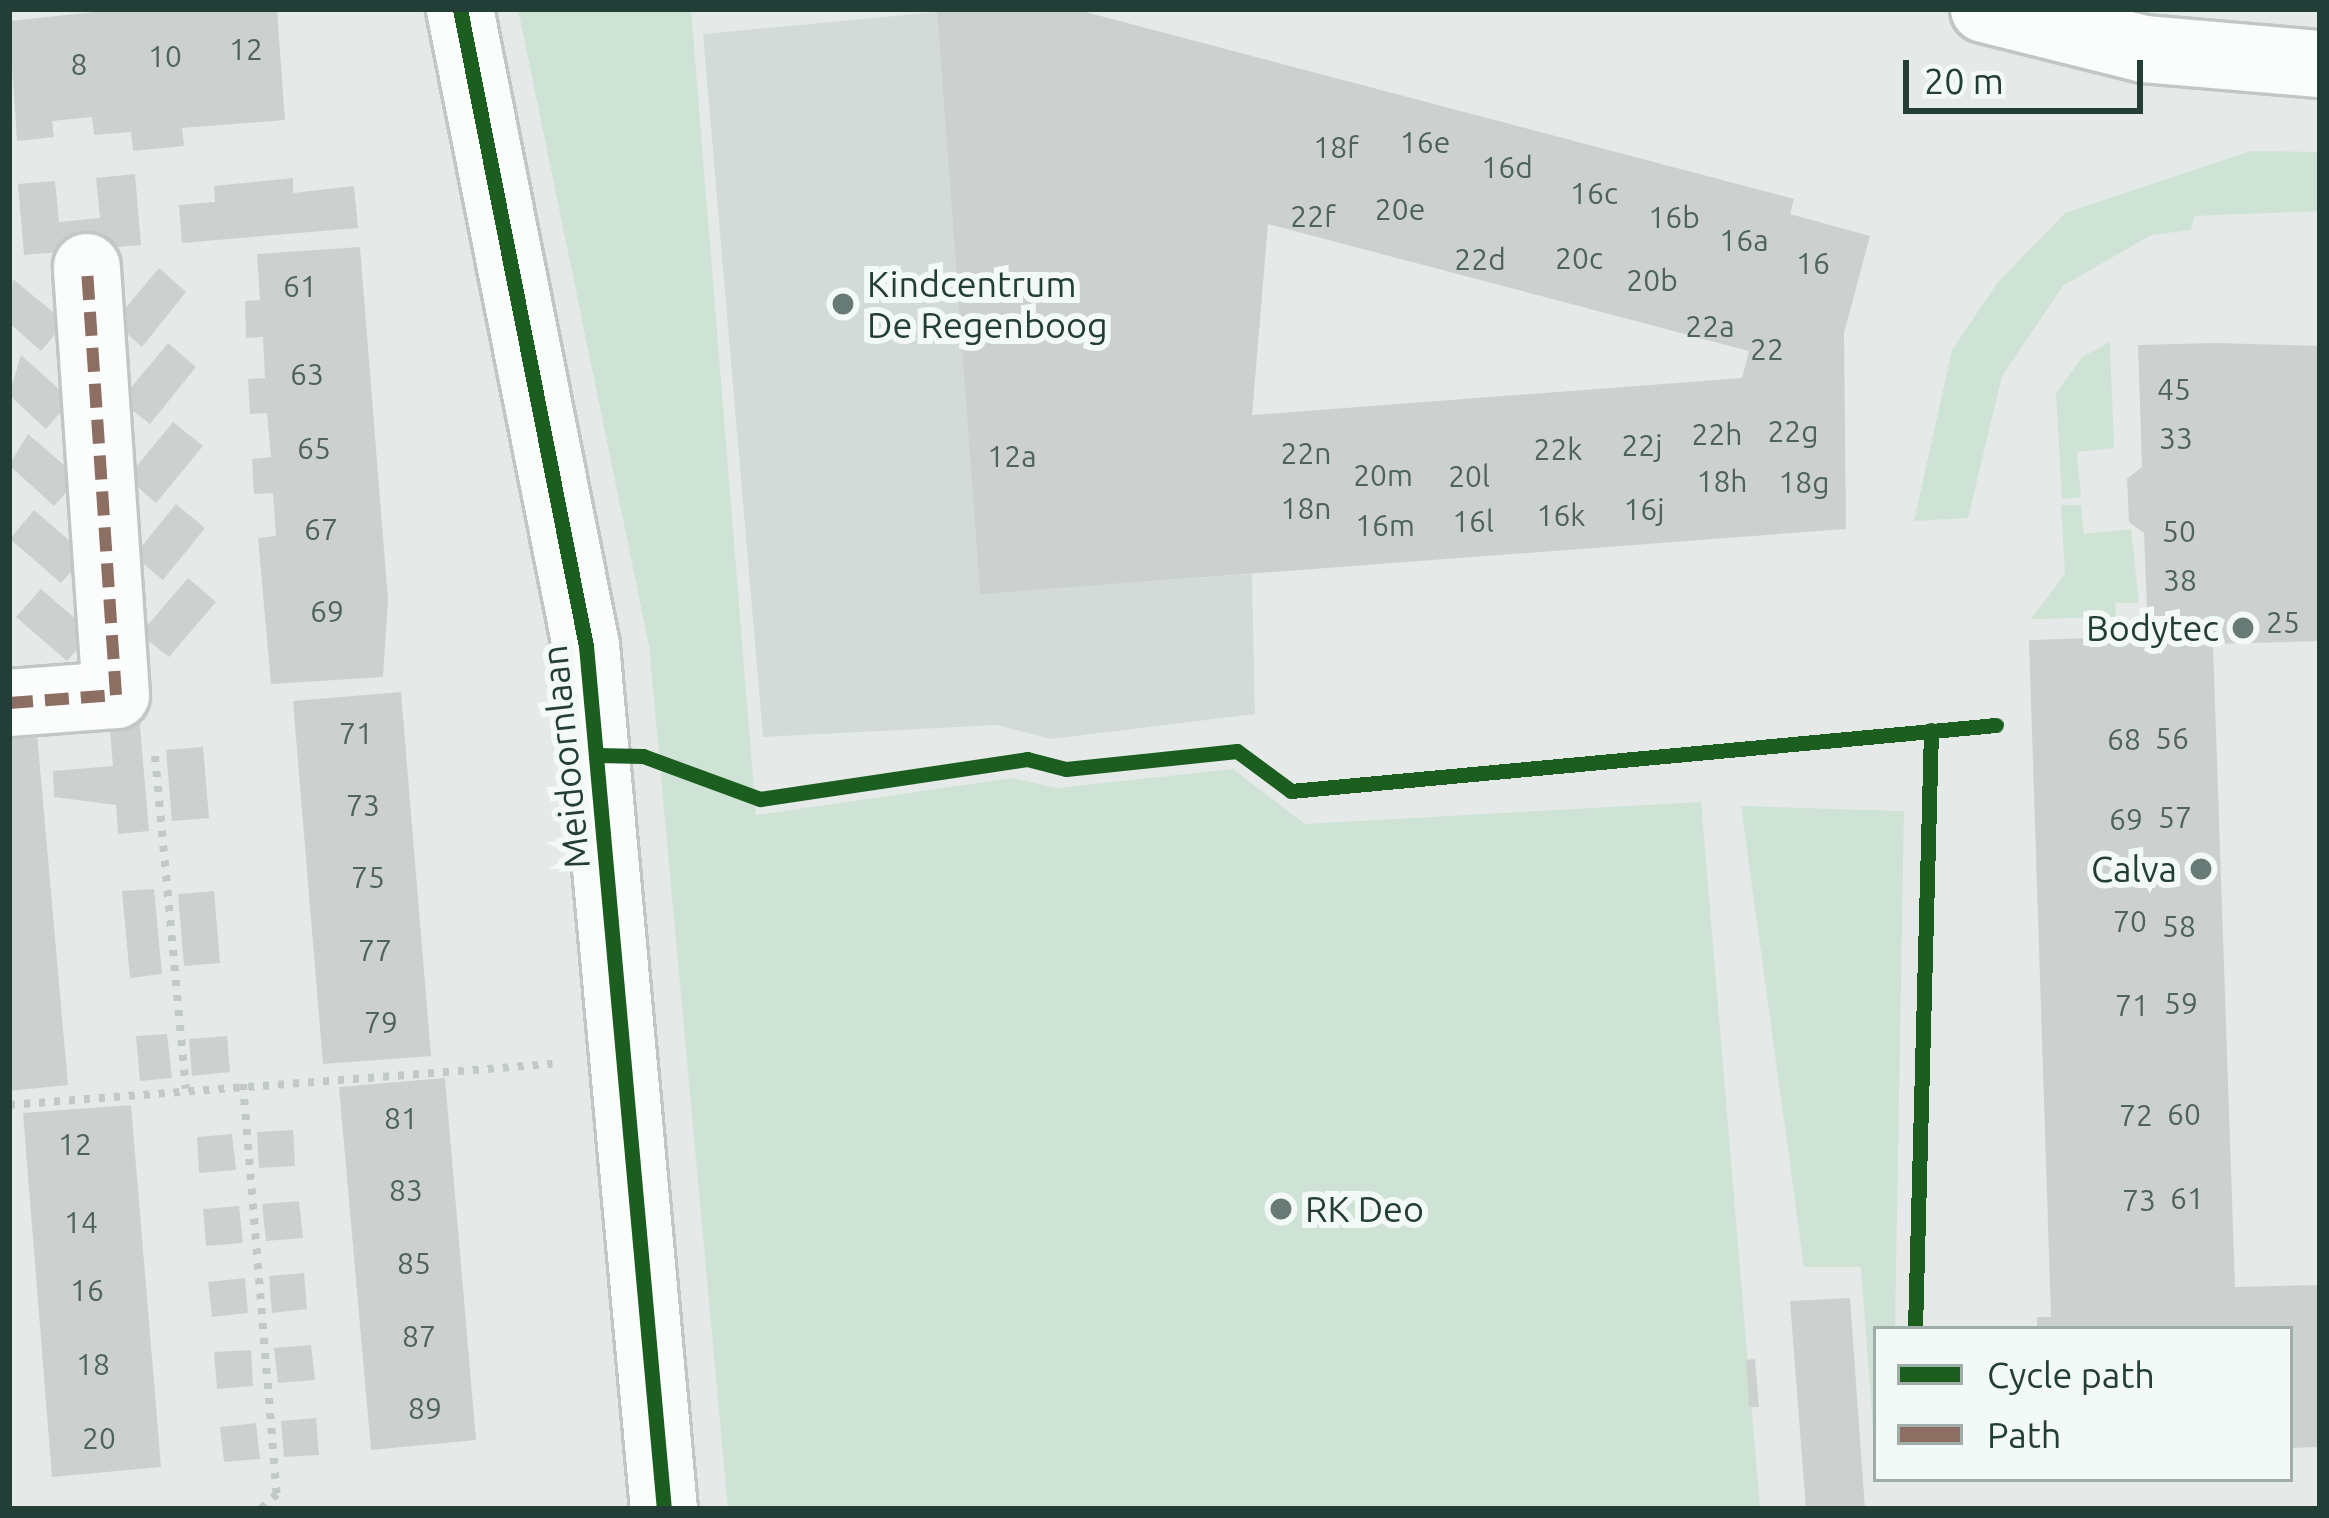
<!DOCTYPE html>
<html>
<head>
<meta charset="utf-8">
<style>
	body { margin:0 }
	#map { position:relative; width:2329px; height:1518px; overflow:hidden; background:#e5eae8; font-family:Ubuntu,sans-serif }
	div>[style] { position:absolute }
	.built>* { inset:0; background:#d3dbd8 }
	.green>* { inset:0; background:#cee3d5 }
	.building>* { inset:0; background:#ccd1cf }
	.path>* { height:8px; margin-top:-4px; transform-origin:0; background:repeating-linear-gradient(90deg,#c2cac7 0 6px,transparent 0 15px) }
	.roads { filter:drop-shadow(3px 0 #c2c7c5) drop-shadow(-3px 0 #c2c7c5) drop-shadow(0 3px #c2c7c5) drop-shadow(0 -3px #c2c7c5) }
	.street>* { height:66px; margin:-33px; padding:0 33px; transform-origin:33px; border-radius:33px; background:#fbfcfc }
	.quiet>* { height:12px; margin-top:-6px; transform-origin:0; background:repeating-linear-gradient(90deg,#8d6e63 0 24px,transparent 0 36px) }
	.cycleway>* { height:15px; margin:-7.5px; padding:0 7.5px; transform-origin:7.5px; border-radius:7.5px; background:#1b5e20 }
	.dots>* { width:33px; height:33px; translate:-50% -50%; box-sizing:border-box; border:6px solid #f3f9f6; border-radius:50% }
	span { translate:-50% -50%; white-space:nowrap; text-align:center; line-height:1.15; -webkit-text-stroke:12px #f3f9f6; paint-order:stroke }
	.number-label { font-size:30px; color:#4e635e }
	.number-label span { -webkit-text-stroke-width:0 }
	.poi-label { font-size:36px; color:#233d37 }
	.left { translate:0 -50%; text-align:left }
	.right { translate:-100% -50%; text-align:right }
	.street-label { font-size:36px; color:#233d37 }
	.frame { position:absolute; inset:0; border:12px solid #233d37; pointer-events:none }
	.legend { position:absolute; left:1873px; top:1326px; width:420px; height:156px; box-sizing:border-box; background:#f3f9f6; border:3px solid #a0aeaa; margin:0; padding:15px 21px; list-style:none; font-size:36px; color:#233d37 }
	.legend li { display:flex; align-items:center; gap:24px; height:60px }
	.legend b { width:60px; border:3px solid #a0aeaa }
	.scale { position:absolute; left:1903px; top:60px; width:240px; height:54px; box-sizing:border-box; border:6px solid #233d37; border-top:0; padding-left:15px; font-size:36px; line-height:42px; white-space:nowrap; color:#233d37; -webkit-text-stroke:9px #f3f9f6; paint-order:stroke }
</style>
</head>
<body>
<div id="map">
	<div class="built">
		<i style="clip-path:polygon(937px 12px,980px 593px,1252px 574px,1255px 714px,1051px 739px,997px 725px,763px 737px,703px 34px)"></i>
	</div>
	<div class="green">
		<i style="clip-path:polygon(518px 9px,691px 9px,756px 815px,1013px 778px,1057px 788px,1233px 769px,1305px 824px,1701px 802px,1760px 1509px,728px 1509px,649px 646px)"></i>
		<i style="clip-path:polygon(2251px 151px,2320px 152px,2320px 211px,2194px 216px,2191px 230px,2151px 235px,2063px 286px,2002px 376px,1968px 518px,1914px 521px,1952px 350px,1998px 282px,2065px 213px)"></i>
		<i style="clip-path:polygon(2110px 342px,2114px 448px,2077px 452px,2081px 497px,2062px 499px,2056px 393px,2082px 357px)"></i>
		<i style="clip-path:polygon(2061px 505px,2081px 505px,2084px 534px,2131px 529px,2139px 603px,2115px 603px,2116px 617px,2031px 619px,2065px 574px)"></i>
		<i style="clip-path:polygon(1741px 806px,1904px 811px,1895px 1329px,1876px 1329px,1876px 1469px,1861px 1267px,1804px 1267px)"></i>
	</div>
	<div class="building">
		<i style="clip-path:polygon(123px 9px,277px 9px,285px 120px,182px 128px,184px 146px,133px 151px,131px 132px,94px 135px,92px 117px,52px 121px,54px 137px,17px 141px,9px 21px)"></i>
		<i style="clip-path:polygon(evenodd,1074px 9px,1794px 199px,1790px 214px,1870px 236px,1844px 333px,1846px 529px,980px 594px,937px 12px,1074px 9px,1268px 224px,1749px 351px,1742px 378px,1252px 415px,1268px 224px)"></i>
		<i style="clip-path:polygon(135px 174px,141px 245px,24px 255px,18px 184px,55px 181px,59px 222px,100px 218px,96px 178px)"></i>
		<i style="clip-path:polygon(293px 178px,293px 193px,354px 186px,358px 228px,182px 243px,179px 205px,215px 202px,214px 186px)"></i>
		<i style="clip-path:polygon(360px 247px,388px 600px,383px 677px,271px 684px,258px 538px,276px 536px,273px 493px,254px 494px,252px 459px,271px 457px,267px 413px,250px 414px,248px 379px,265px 378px,263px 337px,246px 338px,245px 301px,260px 300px,257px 254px)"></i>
		<i style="clip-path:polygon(159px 268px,186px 292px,142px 347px,114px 322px)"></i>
		<i style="clip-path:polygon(13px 279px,65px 322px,41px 351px,9px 323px)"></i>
		<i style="clip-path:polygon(168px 343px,196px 367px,150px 424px,120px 401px)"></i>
		<i style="clip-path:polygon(2215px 343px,2320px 346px,2320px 641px,2213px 644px,2235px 1287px,2320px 1285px,2320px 1447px,2290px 1448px,2290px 1329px,2037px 1329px,2037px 1317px,2051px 1317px,2029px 640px,2148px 636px,2144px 533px,2129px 522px,2127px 479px,2142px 467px,2138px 345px)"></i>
		<i style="clip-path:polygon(21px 355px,71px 400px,46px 429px,9px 395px)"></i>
		<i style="clip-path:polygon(173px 422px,203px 446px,156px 503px,127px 478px)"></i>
		<i style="clip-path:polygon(28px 434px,79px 478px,54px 506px,9px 465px)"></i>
		<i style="clip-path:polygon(176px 504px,205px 528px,163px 580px,134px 556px)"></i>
		<i style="clip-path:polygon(34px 510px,86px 555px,61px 583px,10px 539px)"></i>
		<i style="clip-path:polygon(188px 578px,216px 602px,169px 657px,140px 634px)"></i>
		<i style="clip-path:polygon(41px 589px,92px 633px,67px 661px,16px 617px)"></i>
		<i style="clip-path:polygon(401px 692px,431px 1056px,323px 1064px,293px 701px)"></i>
		<i style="clip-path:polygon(139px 715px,149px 831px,118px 834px,116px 805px,54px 797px,53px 771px,113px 766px,109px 717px)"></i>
		<i style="clip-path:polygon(36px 722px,68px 1085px,9px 1091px,9px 725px)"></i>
		<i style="clip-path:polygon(203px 747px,209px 818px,172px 821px,166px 750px)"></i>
		<i style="clip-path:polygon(154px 889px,162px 974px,130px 978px,122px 891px)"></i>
		<i style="clip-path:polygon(214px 891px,220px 963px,184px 966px,178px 894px)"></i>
		<i style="clip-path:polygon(167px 1034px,172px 1078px,140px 1081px,136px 1036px)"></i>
		<i style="clip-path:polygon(227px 1036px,230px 1072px,192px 1076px,189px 1039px)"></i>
		<i style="clip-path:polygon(445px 1078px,476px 1440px,371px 1450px,339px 1087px)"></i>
		<i style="clip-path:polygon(131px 1105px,161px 1467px,52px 1477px,23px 1113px)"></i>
		<i style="clip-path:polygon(293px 1130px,295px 1166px,259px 1168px,257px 1132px)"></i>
		<i style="clip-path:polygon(232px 1134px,236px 1170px,199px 1173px,197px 1137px)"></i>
		<i style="clip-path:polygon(299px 1201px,303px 1238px,266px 1241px,262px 1204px)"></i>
		<i style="clip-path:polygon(239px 1206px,243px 1243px,206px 1246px,203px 1209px)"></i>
		<i style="clip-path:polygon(304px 1273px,307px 1309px,272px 1313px,269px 1276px)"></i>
		<i style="clip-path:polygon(245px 1278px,248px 1313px,212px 1317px,208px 1282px)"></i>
		<i style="clip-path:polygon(1850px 1298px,1865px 1509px,1806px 1509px,1790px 1301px)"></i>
		<i style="clip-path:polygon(311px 1345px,315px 1380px,278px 1383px,274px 1348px)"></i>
		<i style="clip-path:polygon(251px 1350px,253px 1386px,217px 1389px,214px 1352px)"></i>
		<i style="clip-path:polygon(1755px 1359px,1759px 1407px,1749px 1407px,1746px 1360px)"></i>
		<i style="clip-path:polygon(316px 1418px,319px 1455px,284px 1457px,281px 1421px)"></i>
		<i style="clip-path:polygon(256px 1423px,260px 1459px,224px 1462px,220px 1427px)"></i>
	</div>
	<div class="path">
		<i style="left:155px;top:756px;width:334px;rotate:84.7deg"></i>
		<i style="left:243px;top:1084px;width:411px;rotate:85.3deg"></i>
		<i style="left:277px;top:1494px;width:22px;rotate:137deg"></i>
		<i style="left:9px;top:1105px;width:545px;rotate:-4.32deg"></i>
	</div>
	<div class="roads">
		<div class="street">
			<i style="left:460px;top:9px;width:649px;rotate:78.81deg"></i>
			<i style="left:586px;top:646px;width:867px;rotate:84.84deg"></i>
			<i style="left:1984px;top:9px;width:165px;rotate:14deg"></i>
			<i style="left:2144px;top:49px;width:177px;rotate:4.9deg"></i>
			<i style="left:9px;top:703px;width:107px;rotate:-4.3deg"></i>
			<i style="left:116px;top:695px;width:429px;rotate:-93.9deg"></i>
		</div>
	</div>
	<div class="quiet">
		<i style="left:9px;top:703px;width:107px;rotate:-4.3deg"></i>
		<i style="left:116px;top:695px;width:429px;rotate:-93.9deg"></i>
	</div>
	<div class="cycleway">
		<i style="left:460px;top:9px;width:649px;rotate:78.81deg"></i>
		<i style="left:586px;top:646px;width:867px;rotate:84.84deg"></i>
		<i style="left:597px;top:755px;width:46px;rotate:1.2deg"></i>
		<i style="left:643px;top:756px;width:125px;rotate:20.2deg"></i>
		<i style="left:760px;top:799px;width:270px;rotate:-8.5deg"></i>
		<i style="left:1027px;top:759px;width:40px;rotate:14.4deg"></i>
		<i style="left:1066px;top:769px;width:172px;rotate:-6deg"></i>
		<i style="left:1237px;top:751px;width:67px;rotate:36.5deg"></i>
		<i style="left:1291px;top:791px;width:708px;rotate:-5.35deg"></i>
		<i style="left:1915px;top:1329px;width:599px;rotate:-88.47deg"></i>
	</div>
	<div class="dots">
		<i style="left:843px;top:304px;background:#677a75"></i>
		<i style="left:2243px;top:628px;background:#677a75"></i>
		<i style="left:2201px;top:869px;background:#677a75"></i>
		<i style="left:1281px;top:1209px;background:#677a75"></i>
	</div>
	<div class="number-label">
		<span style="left:246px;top:49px">12</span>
		<span style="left:165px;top:56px">10</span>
		<span style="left:79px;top:64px">8</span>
		<span style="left:1425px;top:142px">16e</span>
		<span style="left:1336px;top:147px">18f</span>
		<span style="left:1507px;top:167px">16d</span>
		<span style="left:1594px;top:193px">16c</span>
		<span style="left:1400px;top:209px">20e</span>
		<span style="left:1313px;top:216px">22f</span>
		<span style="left:1674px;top:217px">16b</span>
		<span style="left:1744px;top:240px">16a</span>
		<span style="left:1579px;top:258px">20c</span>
		<span style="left:1480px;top:259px">22d</span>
		<span style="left:1813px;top:263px">16</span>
		<span style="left:1652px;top:280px">20b</span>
		<span style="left:300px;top:286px">61</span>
		<span style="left:1710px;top:326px">22a</span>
		<span style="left:1767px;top:349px">22</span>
		<span style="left:307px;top:374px">63</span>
		<span style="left:2174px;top:389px">45</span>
		<span style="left:1793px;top:431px">22g</span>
		<span style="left:1717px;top:434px">22h</span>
		<span style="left:2176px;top:438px">33</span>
		<span style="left:1642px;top:445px">22j</span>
		<span style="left:314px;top:448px">65</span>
		<span style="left:1558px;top:449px">22k</span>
		<span style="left:1306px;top:453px">22n</span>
		<span style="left:1012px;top:456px">12a</span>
		<span style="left:1383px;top:475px">20m</span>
		<span style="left:1469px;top:476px">20l</span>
		<span style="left:1722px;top:481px">18h</span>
		<span style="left:1804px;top:482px">18g</span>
		<span style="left:1306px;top:508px">18n</span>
		<span style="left:1644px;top:509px">16j</span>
		<span style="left:1561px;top:515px">16k</span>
		<span style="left:1473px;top:521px">16l</span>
		<span style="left:1385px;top:525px">16m</span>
		<span style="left:321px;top:529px">67</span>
		<span style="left:2179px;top:531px">50</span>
		<span style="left:2180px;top:580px">38</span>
		<span style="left:327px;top:611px">69</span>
		<span style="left:2283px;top:622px">25</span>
		<span style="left:356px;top:733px">71</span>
		<span style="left:2172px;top:738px">56</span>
		<span style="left:2124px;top:739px">68</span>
		<span style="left:363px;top:805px">73</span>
		<span style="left:2175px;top:817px">57</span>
		<span style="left:2126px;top:819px">69</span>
		<span style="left:368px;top:877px">75</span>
		<span style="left:2130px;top:921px">70</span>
		<span style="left:2179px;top:926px">58</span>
		<span style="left:375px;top:950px">77</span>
		<span style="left:2181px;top:1003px">59</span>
		<span style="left:2132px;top:1005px">71</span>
		<span style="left:381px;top:1022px">79</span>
		<span style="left:2184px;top:1114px">60</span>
		<span style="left:2136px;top:1115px">72</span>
		<span style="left:401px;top:1118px">81</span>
		<span style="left:75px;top:1144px">12</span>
		<span style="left:406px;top:1190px">83</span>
		<span style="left:2187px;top:1198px">61</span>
		<span style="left:2139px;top:1200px">73</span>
		<span style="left:81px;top:1222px">14</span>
		<span style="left:414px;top:1263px">85</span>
		<span style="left:87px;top:1290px">16</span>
		<span style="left:419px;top:1336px">87</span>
		<span style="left:93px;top:1364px">18</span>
		<span style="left:425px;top:1408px">89</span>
		<span style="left:99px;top:1438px">20</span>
	</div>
	<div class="poi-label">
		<span class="left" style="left:867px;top:304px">Kindcentrum<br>De Regenboog</span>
		<span class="right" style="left:2219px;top:628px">Bodytec</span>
		<span class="right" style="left:2177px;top:869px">Calva</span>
		<span class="left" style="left:1305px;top:1209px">RK Deo</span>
	</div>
	<div class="street-label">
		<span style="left:565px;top:757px;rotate:-96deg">Meidoornlaan</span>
	</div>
	<div class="frame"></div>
	<ul class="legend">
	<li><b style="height:15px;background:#1b5e20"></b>Cycle path</li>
	<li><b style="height:15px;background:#8d6e63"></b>Path</li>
	</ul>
	<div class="scale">20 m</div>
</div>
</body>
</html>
